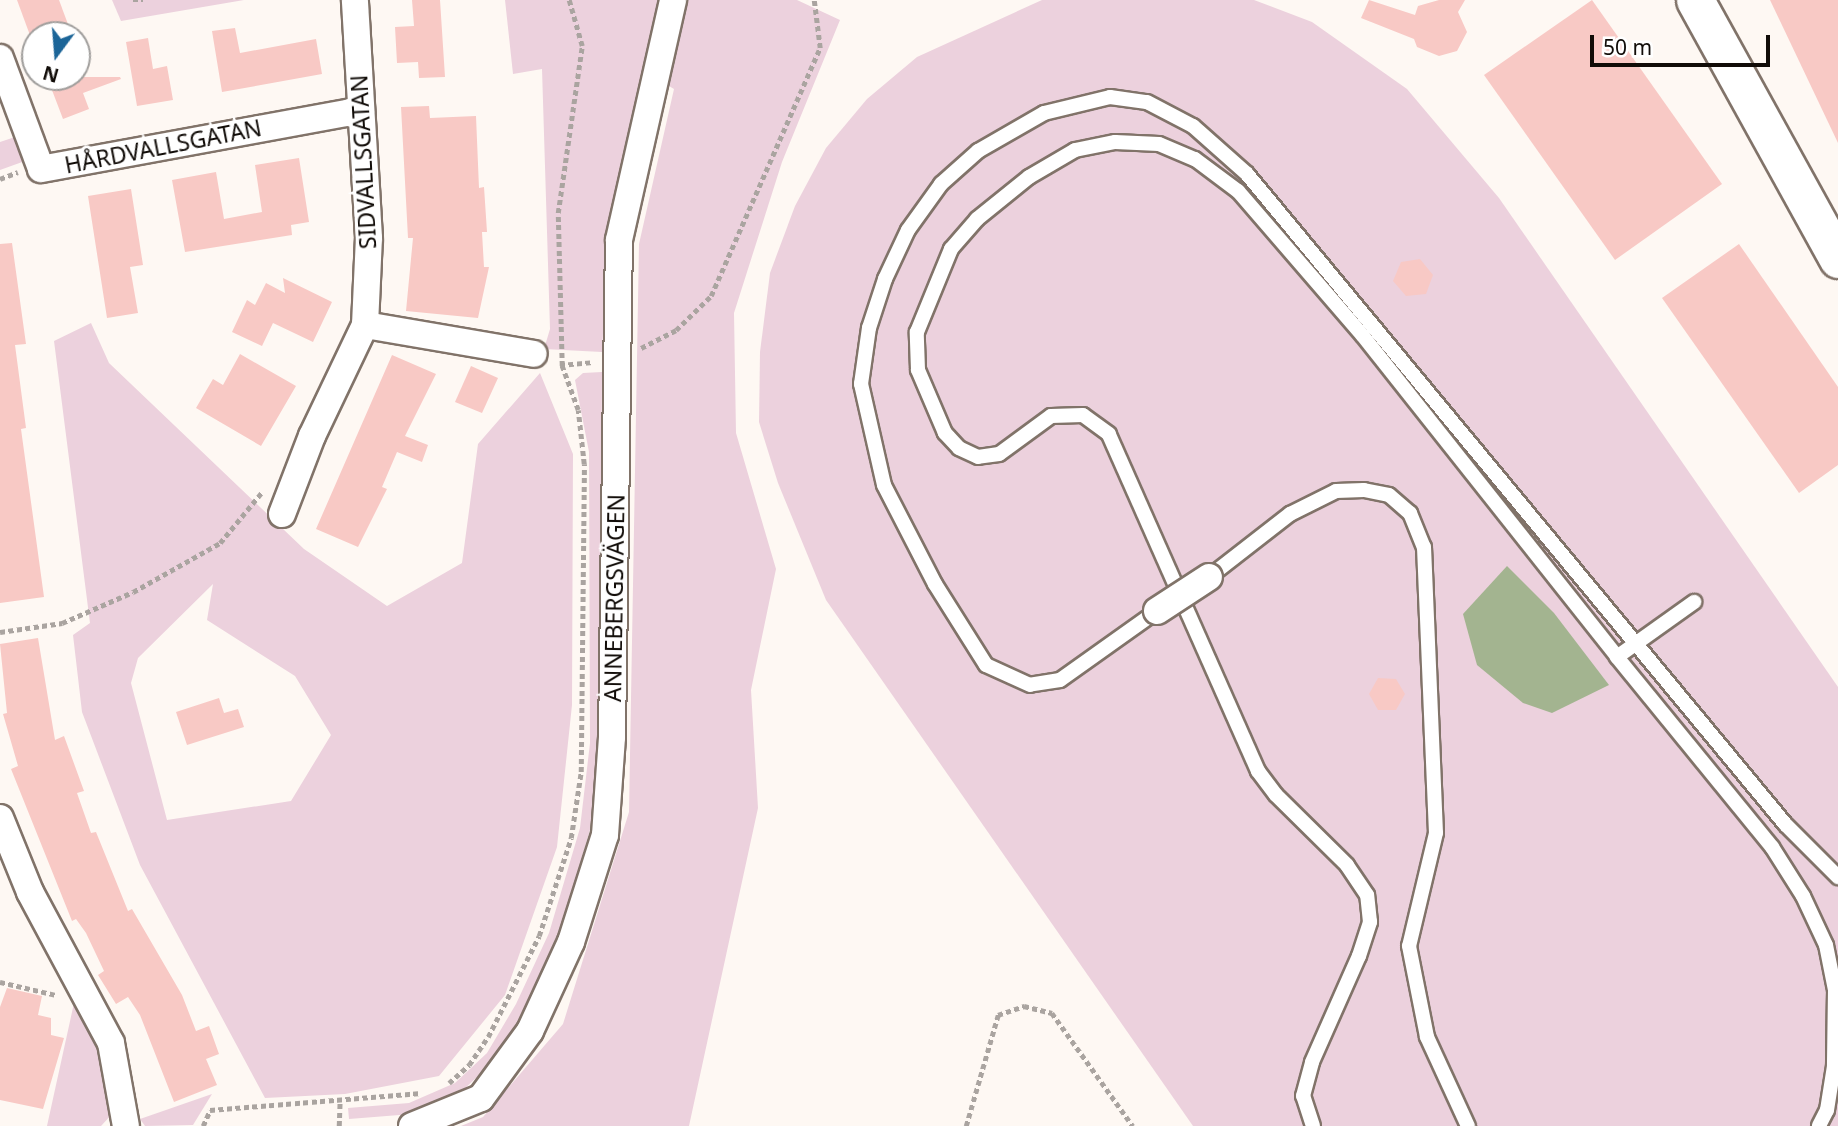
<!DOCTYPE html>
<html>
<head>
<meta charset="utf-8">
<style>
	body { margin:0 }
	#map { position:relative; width:1838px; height:1126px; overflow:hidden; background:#fef8f3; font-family:"Noto Sans",sans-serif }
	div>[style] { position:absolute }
	.green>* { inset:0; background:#ecd1dd }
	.water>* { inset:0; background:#a3b490 }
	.building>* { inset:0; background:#f8c9c5 }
	.path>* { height:4.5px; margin-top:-2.25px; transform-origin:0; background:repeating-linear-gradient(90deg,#aaa4a0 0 5px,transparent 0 8.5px) }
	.roads { filter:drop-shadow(2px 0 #817369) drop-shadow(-2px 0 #817369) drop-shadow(0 2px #817369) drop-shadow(0 -2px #817369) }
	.lane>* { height:14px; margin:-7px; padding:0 7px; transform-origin:7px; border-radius:7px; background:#fff }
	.street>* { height:26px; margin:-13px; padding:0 13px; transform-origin:13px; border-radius:13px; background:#fff }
	.secondary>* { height:37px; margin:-18.5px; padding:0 18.5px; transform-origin:18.5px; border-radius:18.5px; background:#fff }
	.bridges { filter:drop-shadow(2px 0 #817369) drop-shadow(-2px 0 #817369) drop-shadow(0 2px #817369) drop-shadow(0 -2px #817369) }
	.street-bridge>* { height:26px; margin:-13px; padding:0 13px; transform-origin:13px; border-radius:13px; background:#fff }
	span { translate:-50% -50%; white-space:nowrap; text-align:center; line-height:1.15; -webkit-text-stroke:6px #fff; paint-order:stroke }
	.street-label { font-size:23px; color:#110c08 }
	.north { position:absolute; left:21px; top:21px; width:70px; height:70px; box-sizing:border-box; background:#fff; border:2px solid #a09e9c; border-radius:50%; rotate:196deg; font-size:19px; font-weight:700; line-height:28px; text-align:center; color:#110c08 }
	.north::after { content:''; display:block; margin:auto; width:24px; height:32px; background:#1c6598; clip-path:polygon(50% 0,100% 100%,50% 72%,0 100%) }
	.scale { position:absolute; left:1590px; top:35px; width:180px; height:32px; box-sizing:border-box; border:4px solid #110c08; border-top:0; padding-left:9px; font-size:21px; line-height:24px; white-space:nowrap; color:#110c08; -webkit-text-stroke:5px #fff; paint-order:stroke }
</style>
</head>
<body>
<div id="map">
	<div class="green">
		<i style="clip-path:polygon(112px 0,244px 0,121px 21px)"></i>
		<i style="clip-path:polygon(505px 0,797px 0,840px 20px,782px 162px,734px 313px,736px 433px,776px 569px,751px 690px,758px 808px,689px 1126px,461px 1126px,483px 1117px,563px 1024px,629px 812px,639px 244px,674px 89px,642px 70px,609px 225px,602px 352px,544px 349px,550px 329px,542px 69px,513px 74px)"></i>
		<i style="clip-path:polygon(1042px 0,1254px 0,1312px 22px,1407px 89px,1499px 198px,1838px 687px,1838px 1126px,1193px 1126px,826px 600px,778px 483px,759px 422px,760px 352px,770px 273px,795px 206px,826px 148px,867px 99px,917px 57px)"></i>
		<i style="clip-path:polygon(15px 137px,25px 161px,0 170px,0 142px)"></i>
		<i style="clip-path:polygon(evenodd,91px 323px,109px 363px,304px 549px,387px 606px,462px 563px,478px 444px,540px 373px,573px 454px,572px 705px,557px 847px,505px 995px,439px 1076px,345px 1094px,265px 1098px,140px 865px,82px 712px,73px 635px,90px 623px,54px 341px,91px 323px,213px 584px,207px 620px,295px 676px,331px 735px,291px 801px,167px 820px,131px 683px,138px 658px,213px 584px)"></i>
		<i style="clip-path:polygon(602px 372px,600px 744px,590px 830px,559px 936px,526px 1009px,495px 1060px,461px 1092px,412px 1114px,349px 1119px,348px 1108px,409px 1103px,455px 1083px,487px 1053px,516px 1004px,549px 933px,580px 828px,590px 743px,589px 452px,575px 380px,583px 373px)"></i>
		<i style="clip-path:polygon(74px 1003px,81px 1005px,104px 1050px,113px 1113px,101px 1126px,47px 1126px)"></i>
		<i style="clip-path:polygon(212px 1094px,193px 1125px,145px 1126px,140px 1119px)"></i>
	</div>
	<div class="water">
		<i style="clip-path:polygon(1507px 566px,1554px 613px,1609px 685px,1552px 713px,1523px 703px,1477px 665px,1463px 614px)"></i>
	</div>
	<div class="building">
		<i style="clip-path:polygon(17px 0,59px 0,72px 35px,31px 38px)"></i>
		<i style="clip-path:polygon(412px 0,440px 0,445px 77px,419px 78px,418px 62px,397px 63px,395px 27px,414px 26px)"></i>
		<i style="clip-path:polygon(1369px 0,1415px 15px,1418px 6px,1439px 0,1465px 0,1458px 12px,1467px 32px,1457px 51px,1439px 56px,1417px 47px,1414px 39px,1361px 18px)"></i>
		<i style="clip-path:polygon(1592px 0,1722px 184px,1615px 260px,1484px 75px)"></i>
		<i style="clip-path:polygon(1770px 0,1838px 0,1838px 143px)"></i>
		<i style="clip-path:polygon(235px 28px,240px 53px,316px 39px,322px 74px,222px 92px,212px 31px)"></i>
		<i style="clip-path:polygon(148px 38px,153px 69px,167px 66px,173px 100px,137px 106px,126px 42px)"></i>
		<i style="clip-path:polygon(47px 77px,120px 77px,121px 79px,83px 93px,89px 109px,63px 119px)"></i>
		<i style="clip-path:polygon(429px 106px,430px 118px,476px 116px,479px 188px,484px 187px,487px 232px,482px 232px,484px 267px,489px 267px,478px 318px,406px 311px,413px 238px,408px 238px,401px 107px)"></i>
		<i style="clip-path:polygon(299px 158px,309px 222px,291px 225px,292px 235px,185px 252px,172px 180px,216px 172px,224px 219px,262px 212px,255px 165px)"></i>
		<i style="clip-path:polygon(131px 189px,143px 265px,130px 267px,138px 313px,107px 318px,88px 196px)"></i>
		<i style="clip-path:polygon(12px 243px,26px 344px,15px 345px,26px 428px,21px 429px,44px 597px,0 603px,0 244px)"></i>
		<i style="clip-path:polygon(1739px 244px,1838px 387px,1838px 465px,1799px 493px,1662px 298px)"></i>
		<i style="clip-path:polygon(1420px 259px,1433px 275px,1426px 294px,1406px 296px,1393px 281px,1401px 262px)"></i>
		<i style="clip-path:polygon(283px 278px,332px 302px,313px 342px,273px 323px,262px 346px,232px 332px,247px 300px,255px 305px,266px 283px,285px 293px)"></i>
		<i style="clip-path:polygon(240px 354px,296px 386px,261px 446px,196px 408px,213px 379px,223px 385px)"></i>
		<i style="clip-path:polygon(392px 355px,436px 374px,405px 436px,428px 445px,422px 462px,397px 452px,382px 487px,387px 489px,358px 547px,316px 529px)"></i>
		<i style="clip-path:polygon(471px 366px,498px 378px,482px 413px,455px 402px)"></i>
		<i style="clip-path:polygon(38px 638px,55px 740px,64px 736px,84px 791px,77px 793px,91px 833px,96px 832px,128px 911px,132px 909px,182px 995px,196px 1031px,209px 1026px,219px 1054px,206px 1059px,217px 1085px,174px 1102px,140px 1015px,128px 997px,116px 1004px,98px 975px,104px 971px,86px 933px,76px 919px,72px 921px,11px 769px,18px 766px,3px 714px,7px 713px,0 644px)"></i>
		<i style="clip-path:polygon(1378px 678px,1396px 679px,1405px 694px,1396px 710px,1378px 710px,1369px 694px)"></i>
		<i style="clip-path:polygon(219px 698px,224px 713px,238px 709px,244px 727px,187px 745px,176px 712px)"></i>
		<i style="clip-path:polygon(7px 988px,42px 996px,38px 1015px,51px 1018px,51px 1035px,64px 1038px,43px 1109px,0 1100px,0 1007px)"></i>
	</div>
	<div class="path">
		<i style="left:133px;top:0;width:10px"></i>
		<i style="left:0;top:179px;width:19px;rotate:-21deg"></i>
		<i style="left:641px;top:348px;width:39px;rotate:-27deg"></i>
		<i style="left:676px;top:330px;width:49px;rotate:-44.2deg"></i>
		<i style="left:711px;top:296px;width:271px;rotate:-66.3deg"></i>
		<i style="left:820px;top:48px;width:48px;rotate:-97.1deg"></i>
		<i style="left:560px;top:365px;width:33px;rotate:-5deg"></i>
		<i style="left:0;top:632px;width:63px;rotate:-8.3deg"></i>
		<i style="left:62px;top:623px;width:77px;rotate:-23.6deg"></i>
		<i style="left:133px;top:592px;width:100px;rotate:-29.4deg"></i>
		<i style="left:220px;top:543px;width:66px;rotate:-50.5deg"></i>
		<i style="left:0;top:982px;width:57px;rotate:13.1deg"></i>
		<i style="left:449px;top:1083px;width:27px;rotate:-42deg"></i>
		<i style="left:469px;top:1065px;width:34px;rotate:-56deg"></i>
		<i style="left:488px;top:1037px;width:113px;rotate:-63.2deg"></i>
		<i style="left:539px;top:936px;width:103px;rotate:-71.9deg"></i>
		<i style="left:571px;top:838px;width:67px;rotate:-81.4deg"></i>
		<i style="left:581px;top:772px;width:308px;rotate:-89.4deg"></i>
		<i style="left:584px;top:464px;width:54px;rotate:-96.3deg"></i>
		<i style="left:578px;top:410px;width:47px;rotate:-110deg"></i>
		<i style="left:562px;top:366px;width:153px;rotate:-91.5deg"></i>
		<i style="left:558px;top:213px;width:169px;rotate:-81.8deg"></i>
		<i style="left:582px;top:46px;width:48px;rotate:-105.8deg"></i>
		<i style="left:203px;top:1126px;width:17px;rotate:-66deg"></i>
		<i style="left:210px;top:1110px;width:212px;rotate:-4.6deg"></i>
		<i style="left:339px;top:1126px;width:24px;rotate:-88deg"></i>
		<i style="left:966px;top:1126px;width:116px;rotate:-73.9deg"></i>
		<i style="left:998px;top:1015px;width:28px;rotate:-19deg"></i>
		<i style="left:1024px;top:1006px;width:29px;rotate:14deg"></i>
		<i style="left:1052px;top:1013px;width:139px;rotate:54.4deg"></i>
	</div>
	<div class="roads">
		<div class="lane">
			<i style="left:1209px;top:577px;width:103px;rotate:-37.9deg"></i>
			<i style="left:1290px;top:514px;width:51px;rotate:-26.6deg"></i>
			<i style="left:1336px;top:491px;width:28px;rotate:-2deg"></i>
			<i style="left:1364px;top:490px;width:25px;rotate:11deg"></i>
			<i style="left:1389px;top:495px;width:28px;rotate:41deg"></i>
			<i style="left:1410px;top:513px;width:37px;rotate:68deg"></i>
			<i style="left:1424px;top:547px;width:286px;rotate:87.6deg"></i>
			<i style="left:1436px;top:833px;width:116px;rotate:103.4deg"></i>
			<i style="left:1409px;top:946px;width:93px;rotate:78.8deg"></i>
			<i style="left:1427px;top:1037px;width:98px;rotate:65.3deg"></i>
			<i style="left:1157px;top:611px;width:119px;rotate:144.6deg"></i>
			<i style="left:1060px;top:680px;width:30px;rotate:171deg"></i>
			<i style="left:1030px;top:685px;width:48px;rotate:-155.6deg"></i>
			<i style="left:986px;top:665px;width:96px;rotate:-122.2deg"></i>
			<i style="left:935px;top:584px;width:111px;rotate:-117.3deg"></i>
			<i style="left:884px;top:485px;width:104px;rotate:-102.8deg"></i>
			<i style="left:861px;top:384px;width:57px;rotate:-81.9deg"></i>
			<i style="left:869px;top:328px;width:52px;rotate:-71.9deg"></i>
			<i style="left:885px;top:279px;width:54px;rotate:-64.9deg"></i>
			<i style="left:908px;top:230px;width:57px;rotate:-54.3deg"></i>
			<i style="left:941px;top:184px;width:50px;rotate:-41.7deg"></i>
			<i style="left:978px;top:151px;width:76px;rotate:-29.9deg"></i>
			<i style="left:1044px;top:113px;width:68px;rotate:-13.6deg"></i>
			<i style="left:1110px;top:97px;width:37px;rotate:8deg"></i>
			<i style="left:1147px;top:102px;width:52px;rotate:27.6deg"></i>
			<i style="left:1193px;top:126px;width:72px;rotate:41.6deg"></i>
			<i style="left:1247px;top:174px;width:845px;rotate:50.38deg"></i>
			<i style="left:1786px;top:825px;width:74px;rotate:45deg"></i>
			<i style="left:1617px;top:657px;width:245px;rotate:50.8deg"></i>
			<i style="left:1772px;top:847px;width:58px;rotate:57.7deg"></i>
			<i style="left:1803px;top:896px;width:54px;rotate:64.9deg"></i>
			<i style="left:1826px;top:945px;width:46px;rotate:78.7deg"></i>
			<i style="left:1835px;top:990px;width:76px;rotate:90.8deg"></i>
			<i style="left:1834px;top:1066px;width:45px;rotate:99deg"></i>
			<i style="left:1827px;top:1110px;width:18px;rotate:117deg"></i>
			<i style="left:1313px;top:1126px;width:32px;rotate:-108deg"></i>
			<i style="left:1303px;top:1096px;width:35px;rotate:-75deg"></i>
			<i style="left:1312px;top:1062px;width:116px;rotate:-66.1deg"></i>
			<i style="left:1359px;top:956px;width:36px;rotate:-72deg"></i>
			<i style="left:1370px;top:922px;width:27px;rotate:-96deg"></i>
			<i style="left:1367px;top:895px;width:36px;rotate:-124deg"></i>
			<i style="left:1347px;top:865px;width:100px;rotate:-135.4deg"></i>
			<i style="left:1276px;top:795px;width:30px;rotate:-127deg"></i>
			<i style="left:1258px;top:771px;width:368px;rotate:-113.9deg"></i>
			<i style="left:1109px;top:434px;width:32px;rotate:-144deg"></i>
			<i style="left:1083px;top:415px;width:32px;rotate:178deg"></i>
			<i style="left:1051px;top:416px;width:64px;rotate:143.8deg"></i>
			<i style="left:999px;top:454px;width:21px;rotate:172deg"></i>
			<i style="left:978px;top:457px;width:21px;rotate:-155deg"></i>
			<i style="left:959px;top:448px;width:21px;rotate:-133deg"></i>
			<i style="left:945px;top:433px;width:69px;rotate:-113.2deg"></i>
			<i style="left:918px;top:370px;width:38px;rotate:-92deg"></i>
			<i style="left:917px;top:332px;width:90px;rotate:-67.7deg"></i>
			<i style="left:951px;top:249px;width:40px;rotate:-49deg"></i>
			<i style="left:977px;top:219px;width:67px;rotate:-38.9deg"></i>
			<i style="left:1029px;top:177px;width:53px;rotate:-30.4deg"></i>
			<i style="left:1075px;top:150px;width:41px;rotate:-11.3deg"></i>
			<i style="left:1115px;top:142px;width:44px;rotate:2.6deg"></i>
			<i style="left:1159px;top:144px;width:39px;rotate:23deg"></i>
			<i style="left:1195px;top:159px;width:54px;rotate:36.7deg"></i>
			<i style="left:1238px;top:191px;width:191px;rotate:49.2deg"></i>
			<i style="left:1363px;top:336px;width:409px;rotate:51.6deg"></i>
			<i style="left:1617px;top:657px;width:95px;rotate:-35.5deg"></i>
		</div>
		<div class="street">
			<i style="left:0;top:58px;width:118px;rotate:69.7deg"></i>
			<i style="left:41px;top:169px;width:325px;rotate:-10.4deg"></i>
			<i style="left:365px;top:325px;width:171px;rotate:9.7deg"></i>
			<i style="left:282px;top:514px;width:84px;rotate:-69deg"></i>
			<i style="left:312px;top:436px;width:123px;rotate:-64.5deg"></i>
			<i style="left:365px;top:325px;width:87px;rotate:-87.4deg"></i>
			<i style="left:369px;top:238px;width:238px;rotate:-93.4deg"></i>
			<i style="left:0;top:818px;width:80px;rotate:67.9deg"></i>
			<i style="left:30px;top:892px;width:171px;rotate:61.8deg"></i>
			<i style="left:111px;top:1043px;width:84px;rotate:79.8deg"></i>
			<i style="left:412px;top:1126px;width:74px;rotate:-22.1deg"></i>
			<i style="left:481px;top:1098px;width:83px;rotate:-53.8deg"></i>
			<i style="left:530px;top:1031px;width:98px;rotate:-65.3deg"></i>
			<i style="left:571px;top:942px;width:112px;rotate:-72.4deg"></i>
			<i style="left:605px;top:835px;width:98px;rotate:-85.9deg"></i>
			<i style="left:612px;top:737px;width:497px;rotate:-89.2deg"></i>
			<i style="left:619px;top:240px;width:246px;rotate:-77.3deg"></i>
		</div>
		<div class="secondary">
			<i style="left:1695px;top:0;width:296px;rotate:61.1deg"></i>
		</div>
	</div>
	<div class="bridges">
		<div class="street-bridge">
			<i style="left:1157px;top:611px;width:62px;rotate:-33.2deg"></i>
		</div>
	</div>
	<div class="street-label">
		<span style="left:163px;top:146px;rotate:-11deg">HÅRDVALLSGATAN</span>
		<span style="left:363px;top:162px;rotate:-93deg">SIDVALLSGATAN</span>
		<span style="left:614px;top:598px;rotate:-89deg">ANNEBERGSVÄGEN</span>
	</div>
	<div class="north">N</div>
	<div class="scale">50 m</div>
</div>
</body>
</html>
